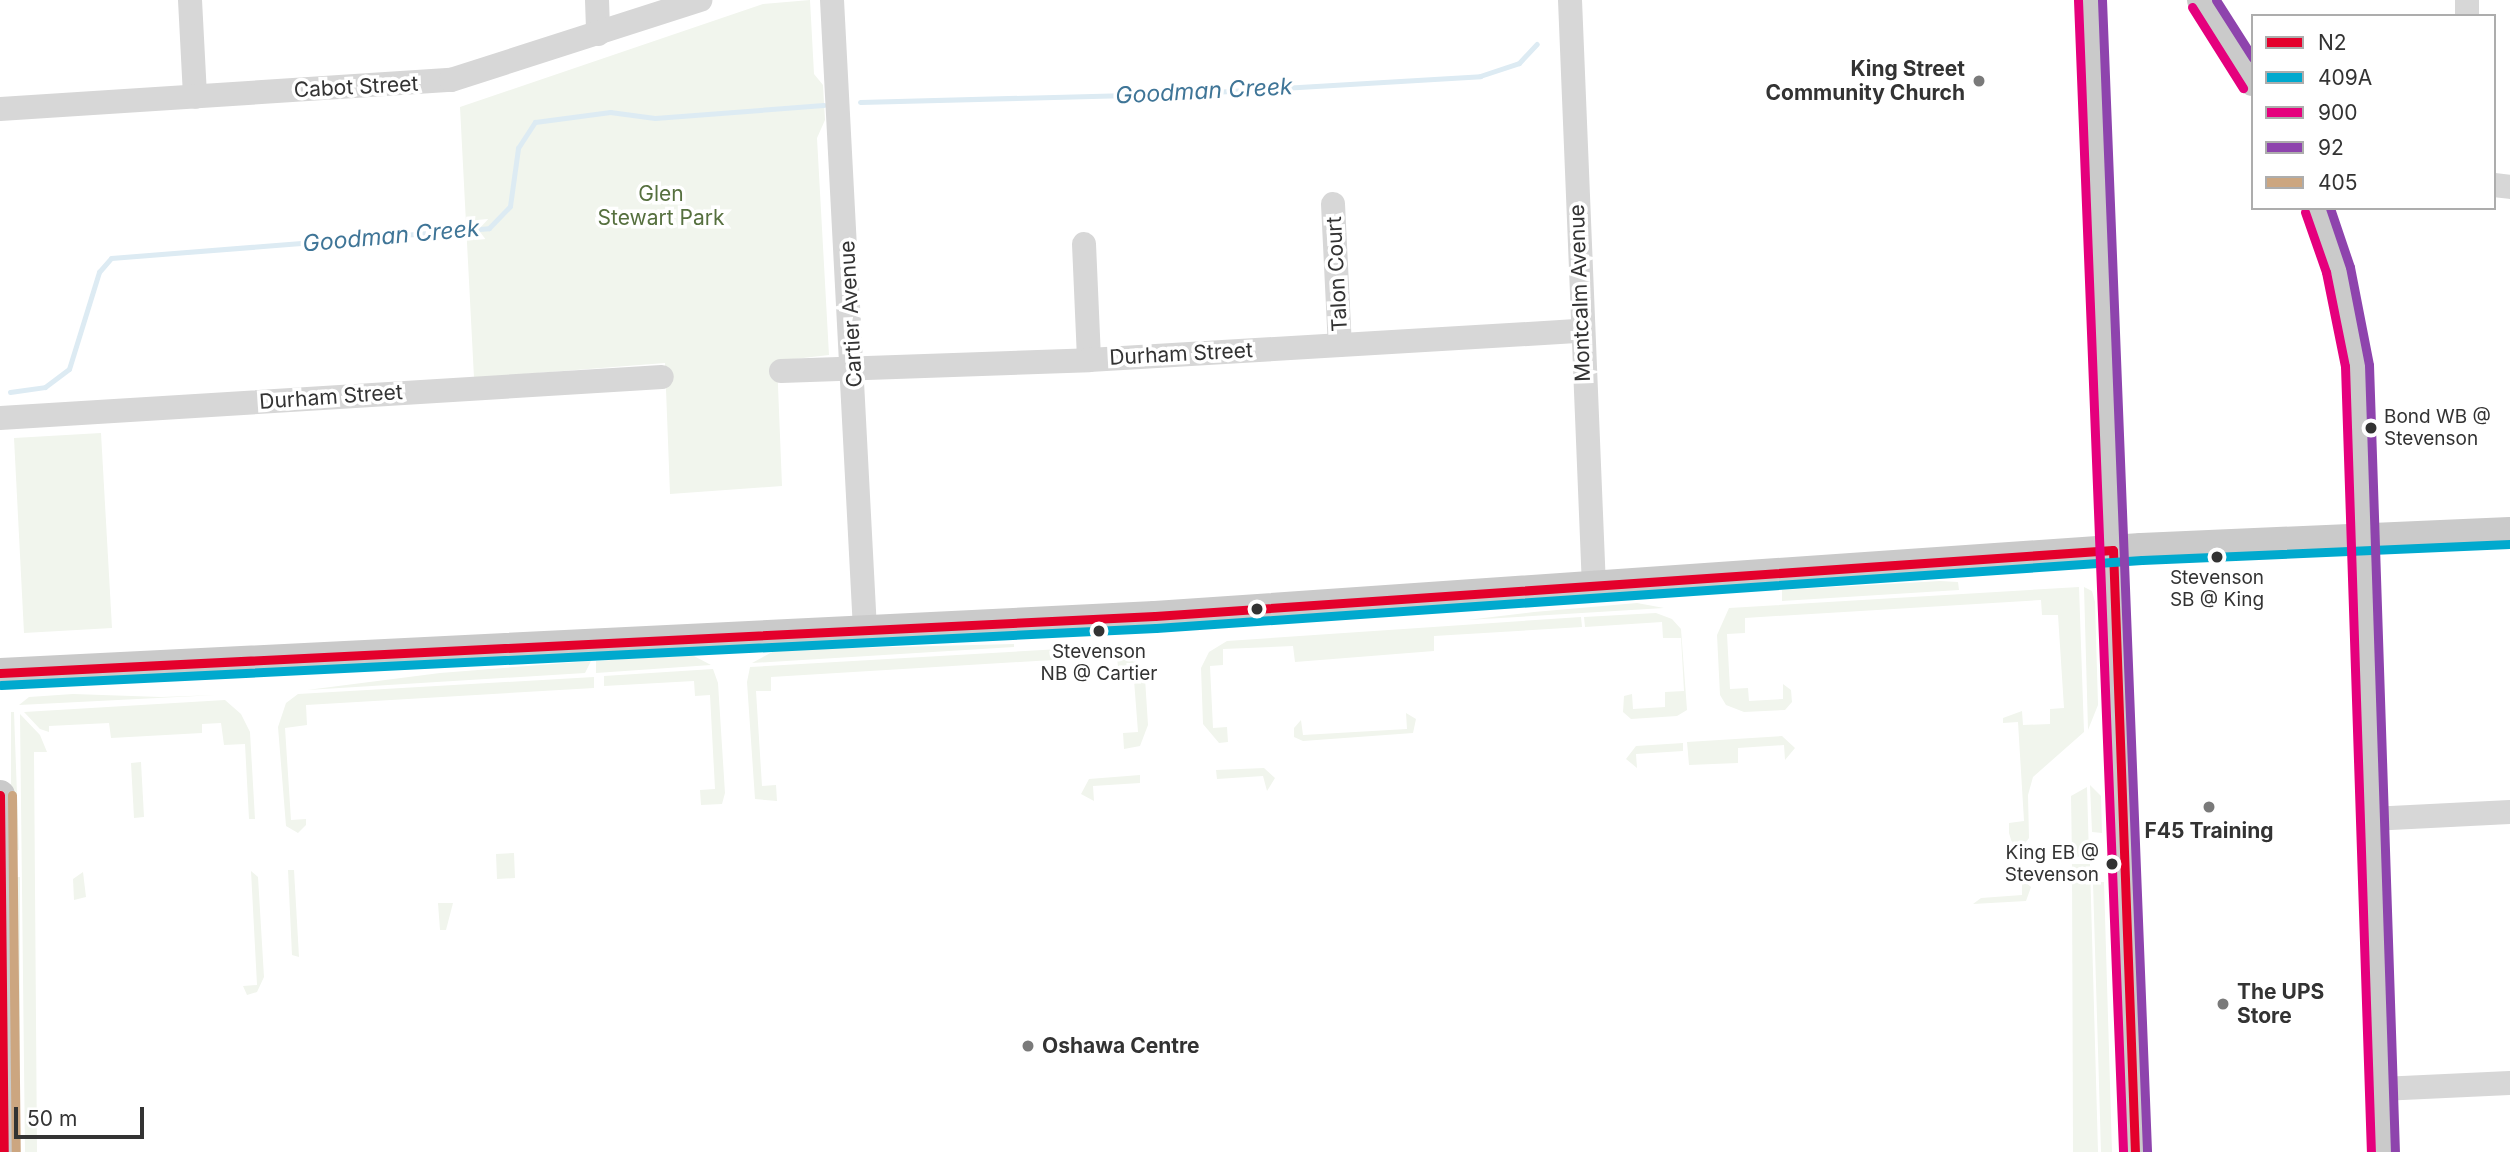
<!DOCTYPE html>
<html>
<head>
<meta charset="utf-8">
<style>
	body { margin:0 }
	#map { position:relative; width:2510px; height:1152px; overflow:hidden; background:#fff; font-family:Inter,sans-serif }
	div>[style] { position:absolute }
	.green>* { inset:0; background:#f1f5ed }
	.stream>* { height:5px; margin:-2.5px; padding:0 2.5px; transform-origin:2.5px; border-radius:2.5px; background:#ddebf3 }
	.minor>* { height:24px; margin:-12px; padding:0 12px; transform-origin:12px; border-radius:12px; background:#d7d7d7 }
	.major>* { height:30px; margin:-15px; padding:0 15px; transform-origin:15px; border-radius:15px; background:#cacaca }
	.bus-1>* { height:9px; margin:-4.5px; padding:0 4.5px; transform-origin:4.5px; border-radius:4.5px; background:#e4002b }
	.bus-2>* { height:9px; margin:-4.5px; padding:0 4.5px; transform-origin:4.5px; border-radius:4.5px; background:#00a9ce }
	.bus-3>* { height:9px; margin:-4.5px; padding:0 4.5px; transform-origin:4.5px; border-radius:4.5px; background:#e5007d }
	.bus-4>* { height:9px; margin:-4.5px; padding:0 4.5px; transform-origin:4.5px; border-radius:4.5px; background:#8e44ad }
	.bus-5>* { height:9px; margin:-4.5px; padding:0 4.5px; transform-origin:4.5px; border-radius:4.5px; background:#cca680 }
	.dots>* { width:19px; height:19px; translate:-50% -50%; box-sizing:border-box; border:4px solid #fff; border-radius:50% }
	span { translate:-50% -50%; white-space:nowrap; text-align:center; line-height:1.15; -webkit-text-stroke:7px #fff; paint-order:stroke }
	.bus-label { font-size:19px; color:#333 }
	.left { translate:0 -50%; text-align:left }
	.right { translate:-100% -50%; text-align:right }
	.poi-label { font-size:21px; color:#333; font-weight:700 }
	.street-label { font-size:21px; color:#333 }
	.park-label { font-size:21px; color:#56703f }
	.water-label { font-size:23px; color:#3f7597; font-style:italic }
	.legend { position:absolute; left:2251px; top:14px; width:245px; height:196px; box-sizing:border-box; background:#fff; border:2px solid #adadad; margin:0; padding:9px 12px; list-style:none; font-size:21px; color:#333 }
	.legend li { display:flex; align-items:center; gap:14px; height:35px }
	.legend b { width:35px; border:2px solid #adadad }
	.scale { position:absolute; left:14px; top:1107px; width:130px; height:32px; box-sizing:border-box; border:4px solid #333; border-top:0; padding-left:9px; font-size:21px; line-height:24px; white-space:nowrap; color:#333; -webkit-text-stroke:5px #fff; paint-order:stroke }
</style>
</head>
<body>
<div id="map">
	<div class="green">
		<i style="clip-path:polygon(810px 0,814px 74px,823px 85px,825px 120px,817px 138px,829px 355px,777px 361px,782px 486px,670px 494px,665px 363px,474px 378px,460px 107px,763px 4px)"></i>
		<i style="clip-path:polygon(101px 433px,112px 628px,24px 633px,14px 438px)"></i>
		<i style="clip-path:polygon(1940px 581px,1958px 582px,1959px 590px,1782px 601px,1782px 590px)"></i>
		<i style="clip-path:polygon(2079px 587px,2084px 732px,2033px 777px,2028px 795px,2029px 838px,2022px 847px,2012px 843px,2009px 833px,2009px 823px,2024px 821px,2018px 722px,2003px 723px,2003px 718px,2022px 711px,2023px 725px,2050px 724px,2050px 709px,2064px 708px,2058px 615px,2042px 615px,2041px 600px,1745px 618px,1745px 633px,1727px 634px,1730px 689px,1748px 688px,1749px 701px,1783px 699px,1783px 684px,1791px 690px,1792px 702px,1785px 710px,1744px 712px,1726px 705px,1720px 695px,1717px 635px,1729px 608px)"></i>
		<i style="clip-path:polygon(2084px 587px,2092px 591px,2095px 602px,2098px 705px,2088px 730px)"></i>
		<i style="clip-path:polygon(1637px 603px,1664px 608px,1467px 620px,1534px 612px)"></i>
		<i style="clip-path:polygon(1656px 613px,1672px 619px,1681px 629px,1687px 710px,1677px 716px,1631px 719px,1623px 712px,1624px 696px,1632px 694px,1633px 709px,1665px 707px,1665px 692px,1684px 691px,1681px 638px,1663px 638px,1662px 622px,1585px 627px,1584px 617px)"></i>
		<i style="clip-path:polygon(1581px 617px,1582px 627px,1434px 636px,1434px 651px,1295px 662px,1293px 646px,1223px 649px,1223px 665px,1210px 666px,1213px 728px,1227px 727px,1228px 742px,1219px 743px,1203px 724px,1201px 668px,1209px 652px,1227px 641px)"></i>
		<i style="clip-path:polygon(1014px 644px,1014px 647px,752px 663px,776px 650px)"></i>
		<i style="clip-path:polygon(1078px 648px,1079px 653px,1117px 649px,1139px 664px,1145px 678px,1148px 725px,1140px 746px,1124px 749px,1123px 733px,1138px 732px,1134px 680px,1119px 680px,1117px 656px,771px 677px,771px 691px,756px 691px,762px 786px,776px 785px,777px 801px,755px 799px,747px 682px,750px 667px)"></i>
		<i style="clip-path:polygon(692px 655px,711px 665px,596px 673px,596px 661px)"></i>
		<i style="clip-path:polygon(591px 661px,585px 673px,307px 690px,440px 673px)"></i>
		<i style="clip-path:polygon(713px 669px,718px 683px,725px 793px,722px 804px,701px 805px,700px 790px,715px 789px,710px 695px,695px 696px,694px 681px,604px 686px,604px 676px)"></i>
		<i style="clip-path:polygon(594px 677px,594px 688px,306px 705px,307px 725px,285px 728px,291px 820px,306px 819px,306px 825px,298px 833px,286px 826px,278px 727px,286px 703px,298px 694px)"></i>
		<i style="clip-path:polygon(73px 694px,161px 697px,217px 695px,19px 705px,29px 697px)"></i>
		<i style="clip-path:polygon(225px 700px,241px 714px,250px 732px,255px 819px,249px 819px,245px 744px,224px 745px,221px 723px,202px 724px,202px 733px,111px 738px,109px 723px,49px 726px,49px 732px,40px 729px,24px 712px)"></i>
		<i style="clip-path:polygon(11px 712px,14px 712px,19px 850px,11px 851px)"></i>
		<i style="clip-path:polygon(1406px 713px,1416px 719px,1413px 733px,1303px 741px,1294px 737px,1294px 728px,1301px 720px,1303px 735px,1407px 729px)"></i>
		<i style="clip-path:polygon(20px 714px,40px 735px,47px 752px,34px 752px,37px 1152px,25px 1152px)"></i>
		<i style="clip-path:polygon(1782px 736px,1795px 748px,1785px 760px,1784px 745px,1738px 748px,1738px 763px,1689px 765px,1687px 742px)"></i>
		<i style="clip-path:polygon(1683px 743px,1683px 751px,1636px 754px,1637px 768px,1626px 759px,1636px 746px)"></i>
		<i style="clip-path:polygon(141px 762px,144px 817px,134px 818px,131px 763px)"></i>
		<i style="clip-path:polygon(1264px 768px,1275px 778px,1267px 791px,1263px 776px,1217px 779px,1216px 770px)"></i>
		<i style="clip-path:polygon(1140px 775px,1140px 783px,1093px 786px,1094px 801px,1081px 794px,1089px 779px)"></i>
		<i style="clip-path:polygon(2090px 785px,2101px 796px,2102px 833px,2092px 832px)"></i>
		<i style="clip-path:polygon(2087px 787px,2089px 856px,2072px 857px,2071px 796px)"></i>
		<i style="clip-path:polygon(514px 853px,515px 878px,497px 879px,496px 854px)"></i>
		<i style="clip-path:polygon(2072px 864px,2090px 864px,2098px 1152px,2073px 1152px)"></i>
		<i style="clip-path:polygon(288px 870px,294px 870px,299px 957px,292px 955px)"></i>
		<i style="clip-path:polygon(251px 871px,258px 877px,264px 977px,257px 992px,247px 995px,243px 986px,257px 985px)"></i>
		<i style="clip-path:polygon(83px 872px,86px 897px,74px 900px,73px 879px)"></i>
		<i style="clip-path:polygon(11px 877px,20px 877px,20px 1152px,14px 1152px)"></i>
		<i style="clip-path:polygon(2022px 879px,2031px 887px,2026px 901px,1973px 904px,1981px 898px,2022px 895px)"></i>
		<i style="clip-path:polygon(2093px 882px,2104px 882px,2112px 1152px,2101px 1152px)"></i>
		<i style="clip-path:polygon(438px 903px,453px 903px,446px 930px,440px 930px)"></i>
	</div>
	<div class="stream">
		<i style="left:860px;top:102px;width:337px;rotate:-1.5deg"></i>
		<i style="left:1197px;top:93px;width:284px;rotate:-3.4deg"></i>
		<i style="left:1480px;top:76px;width:41px;rotate:-18.4deg"></i>
		<i style="left:1519px;top:63px;width:26px;rotate:-47deg"></i>
		<i style="left:10px;top:392px;width:35px;rotate:-8deg"></i>
		<i style="left:45px;top:387px;width:30px;rotate:-37deg"></i>
		<i style="left:69px;top:369px;width:102px;rotate:-72.8deg"></i>
		<i style="left:99px;top:272px;width:18px;rotate:-49deg"></i>
		<i style="left:111px;top:258px;width:379px;rotate:-4.5deg"></i>
		<i style="left:489px;top:228px;width:30px;rotate:-46deg"></i>
		<i style="left:510px;top:206px;width:59px;rotate:-82.1deg"></i>
		<i style="left:518px;top:148px;width:31px;rotate:-57deg"></i>
		<i style="left:535px;top:122px;width:76px;rotate:-7.6deg"></i>
		<i style="left:610px;top:112px;width:45px;rotate:7.6deg"></i>
		<i style="left:655px;top:118px;width:169px;rotate:-4.4deg"></i>
	</div>
	<div class="minor">
		<i style="left:190px;top:0;width:97px;rotate:87deg"></i>
		<i style="left:597px;top:0;width:34px;rotate:88deg"></i>
		<i style="left:832px;top:0;width:630px;rotate:87deg"></i>
		<i style="left:1570px;top:0;width:587px;rotate:87.66deg"></i>
		<i style="left:2467px;top:0;width:16px;rotate:90deg"></i>
		<i style="left:0;top:109px;width:452px;rotate:-3.7deg"></i>
		<i style="left:451px;top:80px;width:262px;rotate:-17.8deg"></i>
		<i style="left:2494px;top:185px;width:16px;rotate:7deg"></i>
		<i style="left:1333px;top:204px;width:141px;rotate:87.2deg"></i>
		<i style="left:1084px;top:244px;width:116px;rotate:87.5deg"></i>
		<i style="left:781px;top:371px;width:308px;rotate:-2deg"></i>
		<i style="left:1089px;top:360px;width:492px;rotate:-3.4deg"></i>
		<i style="left:0;top:418px;width:663px;rotate:-3.54deg"></i>
		<i style="left:2371px;top:819px;width:139px;rotate:-2.9deg"></i>
		<i style="left:2381px;top:1089px;width:129px;rotate:-2.7deg"></i>
	</div>
	<div class="major">
		<i style="left:2090px;top:0;width:1153px;rotate:87.76deg"></i>
		<i style="left:2202px;top:0;width:96px;rotate:57.8deg"></i>
		<i style="left:2317px;top:208px;width:65px;rotate:71deg"></i>
		<i style="left:2338px;top:269px;width:98px;rotate:78.8deg"></i>
		<i style="left:2357px;top:365px;width:787px;rotate:88.11deg"></i>
		<i style="left:0;top:673px;width:1156px;rotate:-2.83deg"></i>
		<i style="left:1155px;top:616px;width:988px;rotate:-3.95deg"></i>
		<i style="left:2141px;top:548px;width:369px;rotate:-2.5deg"></i>
		<i style="left:0;top:795px;width:357px;rotate:89.4deg"></i>
	</div>
	<div class="bus-1">
		<i style="left:0;top:673px;width:1156px;rotate:-2.83deg"></i>
		<i style="left:1155px;top:616px;width:960px;rotate:-3.94deg"></i>
		<i style="left:2113px;top:550px;width:602px;rotate:87.91deg"></i>
		<i style="left:0;top:795px;width:357px;rotate:89.4deg"></i>
	</div>
	<div class="bus-2">
		<i style="left:1px;top:685px;width:1156px;rotate:-2.83deg"></i>
		<i style="left:1156px;top:628px;width:988px;rotate:-3.95deg"></i>
		<i style="left:2142px;top:560px;width:368px;rotate:-2.5deg"></i>
	</div>
	<div class="bus-3">
		<i style="left:2078px;top:0;width:1153px;rotate:87.76deg"></i>
		<i style="left:2192px;top:7px;width:96px;rotate:57.8deg"></i>
		<i style="left:2305px;top:212px;width:64px;rotate:70.7deg"></i>
		<i style="left:2326px;top:272px;width:96px;rotate:78.6deg"></i>
		<i style="left:2345px;top:366px;width:786px;rotate:88.11deg"></i>
	</div>
	<div class="bus-4">
		<i style="left:2102px;top:0;width:1153px;rotate:87.76deg"></i>
		<i style="left:2216px;top:0;width:69px;rotate:57.5deg"></i>
		<i style="left:2330px;top:208px;width:62px;rotate:71.3deg"></i>
		<i style="left:2350px;top:267px;width:100px;rotate:79deg"></i>
		<i style="left:2369px;top:365px;width:787px;rotate:88.11deg"></i>
	</div>
	<div class="bus-5">
		<i style="left:12px;top:795px;width:357px;rotate:89.4deg"></i>
	</div>
	<div class="dots">
		<i style="left:1979px;top:81px;background:#7a7a7a"></i>
		<i style="left:2371px;top:428px;background:#333"></i>
		<i style="left:2217px;top:557px;background:#333"></i>
		<i style="left:1257px;top:609px;background:#333"></i>
		<i style="left:1099px;top:631px;background:#333"></i>
		<i style="left:2209px;top:807px;background:#7a7a7a"></i>
		<i style="left:2112px;top:864px;background:#333"></i>
		<i style="left:2223px;top:1004px;background:#7a7a7a"></i>
		<i style="left:1028px;top:1046px;background:#7a7a7a"></i>
	</div>
	<div class="bus-label">
		<span class="left" style="left:2384px;top:428px">Bond WB @<br>Stevenson</span>
		<span style="left:2217px;top:589px">Stevenson<br>SB @ King</span>
		<span style="left:1099px;top:663px">Stevenson<br>NB @ Cartier</span>
		<span class="right" style="left:2099px;top:864px">King EB @<br>Stevenson</span>
	</div>
	<div class="poi-label">
		<span class="right" style="left:1965px;top:81px">King Street<br>Community Church</span>
		<span style="left:2209px;top:831px">F45 Training</span>
		<span class="left" style="left:2237px;top:1004px">The UPS<br>Store</span>
		<span class="left" style="left:1042px;top:1046px">Oshawa Centre</span>
	</div>
	<div class="street-label">
		<span style="left:356px;top:87px;rotate:-3deg">Cabot Street</span>
		<span style="left:1337px;top:274px;rotate:-93deg">Talon Court</span>
		<span style="left:1580px;top:293px;rotate:-92deg">Montcalm Avenue</span>
		<span style="left:851px;top:314px;rotate:-93deg">Cartier Avenue</span>
		<span style="left:1181px;top:354px;rotate:-3deg">Durham Street</span>
		<span style="left:331px;top:397px;rotate:-4deg">Durham Street</span>
	</div>
	<div class="park-label">
		<span style="left:661px;top:206px">Glen<br>Stewart Park</span>
	</div>
	<div class="water-label">
		<span style="left:1204px;top:91px;rotate:-3deg">Goodman Creek</span>
		<span style="left:391px;top:236px;rotate:-5deg">Goodman Creek</span>
	</div>
	<ul class="legend">
	<li><b style="height:9px;background:#e4002b"></b>N2</li>
	<li><b style="height:9px;background:#00a9ce"></b>409A</li>
	<li><b style="height:9px;background:#e5007d"></b>900</li>
	<li><b style="height:9px;background:#8e44ad"></b>92</li>
	<li><b style="height:9px;background:#cca680"></b>405</li>
	</ul>
	<div class="scale">50 m</div>
</div>
</body>
</html>
